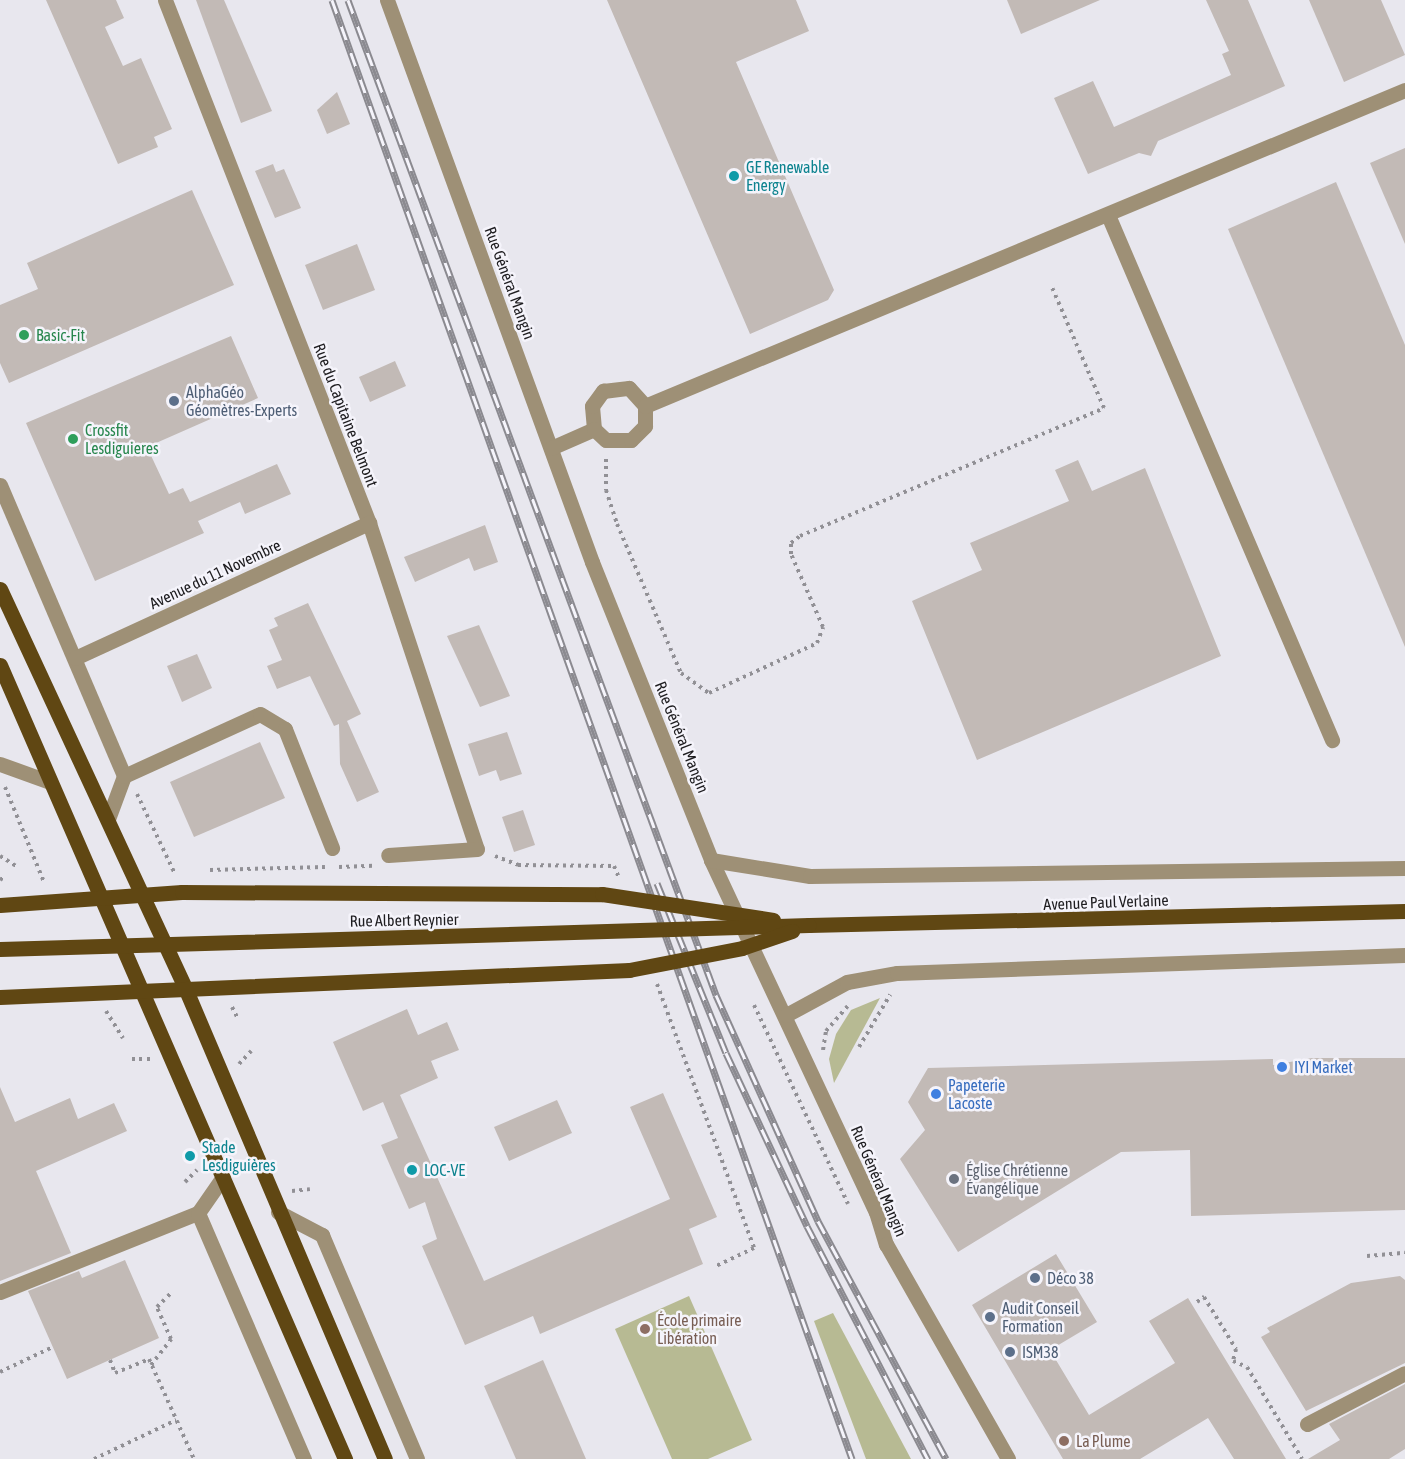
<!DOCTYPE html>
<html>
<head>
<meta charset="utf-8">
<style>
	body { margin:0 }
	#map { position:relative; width:1405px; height:1459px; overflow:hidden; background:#e8e7ee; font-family:"Asap Condensed",sans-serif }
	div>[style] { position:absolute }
	.green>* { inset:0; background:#b7ba93 }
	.building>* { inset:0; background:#c2bab6 }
	.path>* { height:4px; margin-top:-2px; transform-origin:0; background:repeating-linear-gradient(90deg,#919095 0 3px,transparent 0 7.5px) }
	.minor>* { height:15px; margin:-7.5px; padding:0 7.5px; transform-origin:7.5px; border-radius:7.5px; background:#9e9076 }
	.major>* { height:15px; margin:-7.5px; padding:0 7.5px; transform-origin:7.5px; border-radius:7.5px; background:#604713 }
	.rail>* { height:7px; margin-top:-3.5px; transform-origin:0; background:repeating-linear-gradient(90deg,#f5f4fb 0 14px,#8b8a90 0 28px); box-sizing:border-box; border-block:2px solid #8b8a90 }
	.major-bridge>* { height:15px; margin:-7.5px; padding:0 7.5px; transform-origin:7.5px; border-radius:7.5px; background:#604713 }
	.dots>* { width:16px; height:16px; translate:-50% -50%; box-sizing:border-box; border:3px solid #f5f4fb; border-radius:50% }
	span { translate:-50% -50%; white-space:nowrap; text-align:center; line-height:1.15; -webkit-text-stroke:5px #f5f4fb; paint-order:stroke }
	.culture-label { font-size:16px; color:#0d838f }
	.left { translate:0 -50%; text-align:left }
	.street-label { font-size:16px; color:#1e1d20 }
	.leisure-label { font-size:16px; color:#27864d }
	.service-label { font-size:16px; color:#4e5e75 }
	.shop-label { font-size:16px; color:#366cbe }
	.worship-label { font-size:16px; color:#5b616d }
	.education-label { font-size:16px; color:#785e54 }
</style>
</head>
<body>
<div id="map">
	<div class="green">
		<i style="clip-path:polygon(880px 998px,834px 1083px,829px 1059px,836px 1034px,851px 1010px)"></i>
		<i style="clip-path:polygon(689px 1296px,752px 1440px,708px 1459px,672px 1459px,615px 1329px)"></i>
		<i style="clip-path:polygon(833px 1313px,911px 1459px,866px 1459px,814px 1321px)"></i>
	</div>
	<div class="building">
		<i style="clip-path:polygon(46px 0,116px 0,124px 18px,105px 27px,123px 66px,141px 58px,172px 129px,154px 137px,158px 147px,118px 164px)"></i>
		<i style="clip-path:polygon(196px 0,224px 0,272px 111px,241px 123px)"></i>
		<i style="clip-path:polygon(607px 0,796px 0,809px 31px,736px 62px,834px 290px,828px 300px,750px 334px)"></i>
		<i style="clip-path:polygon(1007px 0,1100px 0,1021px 34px)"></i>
		<i style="clip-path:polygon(1206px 0,1248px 0,1285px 86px,1158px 141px,1151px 156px,1139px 153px,1088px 174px,1054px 98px,1093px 81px,1114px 127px,1231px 75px,1222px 54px,1229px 51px)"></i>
		<i style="clip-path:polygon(1309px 0,1381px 0,1405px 55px,1344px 82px)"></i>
		<i style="clip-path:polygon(337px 92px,350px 124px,327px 134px,317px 110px)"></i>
		<i style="clip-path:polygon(1405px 148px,1405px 244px,1370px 163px)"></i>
		<i style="clip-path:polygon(273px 164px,276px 172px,284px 169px,301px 208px,275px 218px,255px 171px)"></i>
		<i style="clip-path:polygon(1336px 182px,1405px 345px,1405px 647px,1228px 229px)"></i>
		<i style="clip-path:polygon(192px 190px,234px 285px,9px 383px,0 363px,0 305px,38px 289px,27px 263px)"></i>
		<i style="clip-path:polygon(357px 244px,375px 290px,323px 310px,305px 265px)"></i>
		<i style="clip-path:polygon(231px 336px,258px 398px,147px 447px,169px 494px,183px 488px,190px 502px,277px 464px,291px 494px,245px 514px,240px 502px,198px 521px,204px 533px,95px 581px,26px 423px)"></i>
		<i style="clip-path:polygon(395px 361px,406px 386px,370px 402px,359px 377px)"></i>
		<i style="clip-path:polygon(1078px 460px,1092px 491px,1145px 468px,1221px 656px,977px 760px,912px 601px,982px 570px,970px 543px,1069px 501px,1055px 470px)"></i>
		<i style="clip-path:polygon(485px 525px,498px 562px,474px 571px,469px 558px,415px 582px,404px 557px)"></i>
		<i style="clip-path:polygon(308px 603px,361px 714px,347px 721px,379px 792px,357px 802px,340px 764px,339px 724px,334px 726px,310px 676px,277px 689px,267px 666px,282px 660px,269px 630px,278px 626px,274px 618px)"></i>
		<i style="clip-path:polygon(479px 625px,510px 696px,480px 707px,447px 636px)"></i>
		<i style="clip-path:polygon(197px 654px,212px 688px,182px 702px,167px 666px)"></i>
		<i style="clip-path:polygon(507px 732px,522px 774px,500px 781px,496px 770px,479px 776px,468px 744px)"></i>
		<i style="clip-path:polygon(260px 742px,285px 798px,194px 837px,170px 782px)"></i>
		<i style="clip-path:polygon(523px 810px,535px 845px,514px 852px,502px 817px)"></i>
		<i style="clip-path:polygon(407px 1009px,418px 1035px,447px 1022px,459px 1050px,431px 1061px,438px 1078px,400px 1095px,484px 1281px,670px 1199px,630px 1107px,663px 1093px,717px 1217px,689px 1229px,703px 1264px,540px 1334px,533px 1316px,465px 1345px,422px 1246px,437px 1239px,425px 1202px,409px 1209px,381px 1145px,398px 1138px,383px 1102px,363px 1111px,333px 1042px)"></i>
		<i style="clip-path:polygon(1312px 1058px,1405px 1058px,1405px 1210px,1191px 1216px,1190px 1150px,1121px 1152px,958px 1252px,900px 1159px,925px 1130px,908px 1102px,928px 1068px,1273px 1059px,1273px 1065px)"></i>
		<i style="clip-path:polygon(0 1087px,15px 1122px,70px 1098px,78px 1119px,114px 1103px,127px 1131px,36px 1171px,71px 1253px,0 1281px)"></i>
		<i style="clip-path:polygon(557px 1100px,572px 1133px,509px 1161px,494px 1127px)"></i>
		<i style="clip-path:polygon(1056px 1254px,1097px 1322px,1050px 1350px,1089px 1415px,1175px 1363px,1149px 1321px,1188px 1298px,1286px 1459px,1234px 1459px,1208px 1418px,1140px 1459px,1063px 1459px,972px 1305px)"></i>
		<i style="clip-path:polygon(125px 1260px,159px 1338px,67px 1379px,28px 1291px,79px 1271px,82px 1278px)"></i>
		<i style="clip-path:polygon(1400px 1276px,1405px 1280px,1405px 1363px,1306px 1411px,1261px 1337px,1270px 1332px,1267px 1328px,1351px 1283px)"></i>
		<i style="clip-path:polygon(543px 1360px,586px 1459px,516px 1459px,484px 1386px)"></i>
		<i style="clip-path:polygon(1405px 1384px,1405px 1449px,1389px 1459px,1308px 1459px,1340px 1440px,1329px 1424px)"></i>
	</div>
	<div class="path">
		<i style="left:606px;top:459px;width:31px;rotate:90deg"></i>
		<i style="left:606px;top:490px;width:36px;rotate:72deg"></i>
		<i style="left:617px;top:524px;width:162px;rotate:66.8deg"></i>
		<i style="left:681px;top:673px;width:34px;rotate:36deg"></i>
		<i style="left:709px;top:693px;width:119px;rotate:-24.8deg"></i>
		<i style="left:817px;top:643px;width:17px;rotate:-69deg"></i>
		<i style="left:823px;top:627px;width:80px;rotate:-113.7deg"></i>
		<i style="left:791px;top:554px;width:11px;rotate:-90deg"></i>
		<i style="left:791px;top:543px;width:11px;rotate:-38deg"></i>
		<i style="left:800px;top:536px;width:330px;rotate:-22.8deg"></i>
		<i style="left:1104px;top:408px;width:134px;rotate:-113.3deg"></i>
		<i style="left:5px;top:787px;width:103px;rotate:67.7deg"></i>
		<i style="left:137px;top:794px;width:89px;rotate:64.6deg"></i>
		<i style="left:0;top:856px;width:22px;rotate:32deg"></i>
		<i style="left:495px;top:856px;width:25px;rotate:21deg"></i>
		<i style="left:518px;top:865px;width:96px;rotate:0.6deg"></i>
		<i style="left:614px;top:866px;width:13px;rotate:67deg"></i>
		<i style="left:339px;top:867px;width:34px;rotate:-2deg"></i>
		<i style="left:210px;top:870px;width:115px;rotate:-1.5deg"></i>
		<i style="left:0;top:880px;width:5px;rotate:-37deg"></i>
		<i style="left:657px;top:984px;width:281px;rotate:69.8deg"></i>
		<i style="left:754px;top:1248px;width:42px;rotate:154.7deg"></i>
		<i style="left:754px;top:1005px;width:220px;rotate:64.7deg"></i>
		<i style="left:232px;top:1007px;width:11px;rotate:63deg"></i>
		<i style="left:106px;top:1011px;width:32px;rotate:58deg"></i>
		<i style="left:859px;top:1047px;width:61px;rotate:-59.2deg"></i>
		<i style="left:823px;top:1050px;width:19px;rotate:-81deg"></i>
		<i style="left:826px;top:1031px;width:33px;rotate:-49deg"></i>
		<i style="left:132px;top:1059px;width:18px"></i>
		<i style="left:239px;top:1064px;width:18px;rotate:-47deg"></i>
		<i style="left:185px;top:1182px;width:17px;rotate:-45deg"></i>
		<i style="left:292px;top:1191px;width:18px;rotate:-6deg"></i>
		<i style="left:1367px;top:1256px;width:38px;rotate:-5deg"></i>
		<i style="left:1197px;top:1302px;width:9px;rotate:-36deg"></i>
		<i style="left:1204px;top:1297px;width:61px;rotate:58.4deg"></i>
		<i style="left:1236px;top:1349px;width:12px;rotate:104deg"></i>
		<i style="left:1233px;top:1361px;width:15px;rotate:23deg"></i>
		<i style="left:1247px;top:1367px;width:107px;rotate:59.1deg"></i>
		<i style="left:110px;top:1360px;width:14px;rotate:69deg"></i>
		<i style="left:115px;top:1373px;width:37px;rotate:-22deg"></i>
		<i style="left:149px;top:1359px;width:110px;rotate:65.8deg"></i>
		<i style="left:151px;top:1365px;width:33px;rotate:-52deg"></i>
		<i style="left:171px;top:1339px;width:35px;rotate:-114deg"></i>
		<i style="left:157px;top:1307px;width:20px;rotate:-45deg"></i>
		<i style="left:0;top:1372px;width:59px;rotate:-25.3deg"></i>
		<i style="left:94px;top:1459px;width:91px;rotate:-25.4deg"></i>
	</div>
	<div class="minor">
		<i style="left:165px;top:0;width:561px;rotate:68.69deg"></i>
		<i style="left:369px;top:523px;width:343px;rotate:71.7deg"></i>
		<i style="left:477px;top:849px;width:89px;rotate:176.1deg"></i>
		<i style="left:387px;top:0;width:598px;rotate:69.96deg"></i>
		<i style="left:592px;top:562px;width:321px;rotate:68.2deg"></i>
		<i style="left:711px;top:860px;width:389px;rotate:64.9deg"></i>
		<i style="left:876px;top:1212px;width:34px;rotate:73deg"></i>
		<i style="left:886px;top:1244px;width:247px;rotate:60.4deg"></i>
		<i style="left:1108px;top:215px;width:571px;rotate:66.89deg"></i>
		<i style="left:594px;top:429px;width:23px;rotate:-95deg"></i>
		<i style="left:592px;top:406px;width:19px;rotate:-54deg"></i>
		<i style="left:603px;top:391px;width:26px;rotate:-7deg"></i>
		<i style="left:629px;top:388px;width:24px;rotate:48deg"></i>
		<i style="left:551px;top:448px;width:47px;rotate:-23.8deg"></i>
		<i style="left:594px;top:429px;width:16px;rotate:43deg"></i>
		<i style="left:606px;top:440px;width:25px"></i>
		<i style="left:631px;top:440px;width:20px;rotate:-45deg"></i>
		<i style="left:645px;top:426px;width:20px;rotate:-90deg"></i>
		<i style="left:645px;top:406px;width:823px;rotate:-22.58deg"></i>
		<i style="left:0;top:485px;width:316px;rotate:66.9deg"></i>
		<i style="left:124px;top:776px;width:46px;rotate:110.4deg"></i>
		<i style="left:75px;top:658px;width:324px;rotate:-24.7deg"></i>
		<i style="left:0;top:764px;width:53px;rotate:19.8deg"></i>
		<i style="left:124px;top:776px;width:149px;rotate:-24.5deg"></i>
		<i style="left:260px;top:714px;width:29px;rotate:31deg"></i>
		<i style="left:285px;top:729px;width:128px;rotate:68.4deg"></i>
		<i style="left:711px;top:860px;width:100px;rotate:9.2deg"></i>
		<i style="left:810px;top:876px;width:595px;rotate:-0.77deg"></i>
		<i style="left:786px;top:1015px;width:69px;rotate:-28.4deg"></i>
		<i style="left:847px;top:982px;width:51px;rotate:-10.2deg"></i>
		<i style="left:897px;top:973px;width:508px;rotate:-2.03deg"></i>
		<i style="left:278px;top:1212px;width:50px;rotate:27.6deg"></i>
		<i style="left:322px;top:1235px;width:243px;rotate:67deg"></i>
		<i style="left:198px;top:1213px;width:268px;rotate:66.7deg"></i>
		<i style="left:0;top:1292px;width:213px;rotate:-21.8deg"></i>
		<i style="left:198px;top:1213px;width:44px;rotate:-55.2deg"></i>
		<i style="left:1307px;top:1424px;width:110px;rotate:-27.5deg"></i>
	</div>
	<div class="major">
		<i style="left:0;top:589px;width:442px;rotate:65.1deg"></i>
		<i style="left:186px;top:990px;width:509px;rotate:67.01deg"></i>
		<i style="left:0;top:665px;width:866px;rotate:66.51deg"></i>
		<i style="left:0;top:905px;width:182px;rotate:-4.1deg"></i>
		<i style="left:182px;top:892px;width:420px;rotate:0.3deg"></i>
		<i style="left:809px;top:925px;width:596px;rotate:-1.35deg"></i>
		<i style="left:0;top:997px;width:630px;rotate:-2.46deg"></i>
	</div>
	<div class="rail">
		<i style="left:332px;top:0;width:1549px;rotate:70.38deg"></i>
		<i style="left:348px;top:0;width:1061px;rotate:69.7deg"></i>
		<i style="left:716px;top:995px;width:248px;rotate:65.7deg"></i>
		<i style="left:818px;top:1221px;width:270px;rotate:61.7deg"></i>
		<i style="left:657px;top:883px;width:183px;rotate:67.9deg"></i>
		<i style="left:726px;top:1053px;width:191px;rotate:64.9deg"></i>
		<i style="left:807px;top:1226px;width:263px;rotate:62.6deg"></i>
	</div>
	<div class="major-bridge">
		<i style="left:602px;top:894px;width:173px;rotate:8.6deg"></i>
		<i style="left:0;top:949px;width:809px;rotate:-1.7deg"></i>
		<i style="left:629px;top:970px;width:115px;rotate:-11deg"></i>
		<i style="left:742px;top:948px;width:53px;rotate:-18.8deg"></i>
	</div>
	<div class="dots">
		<i style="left:734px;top:176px;background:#0f9aa8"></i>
		<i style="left:24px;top:335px;background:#2e9e5b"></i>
		<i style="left:174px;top:401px;background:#5c6f8a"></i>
		<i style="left:73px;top:439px;background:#2e9e5b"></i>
		<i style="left:1282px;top:1067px;background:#3f7fe0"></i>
		<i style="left:936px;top:1094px;background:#3f7fe0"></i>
		<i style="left:190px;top:1156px;background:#0f9aa8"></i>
		<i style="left:412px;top:1170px;background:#0f9aa8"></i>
		<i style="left:954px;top:1179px;background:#6b7280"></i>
		<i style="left:1035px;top:1278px;background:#5c6f8a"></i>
		<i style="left:990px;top:1317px;background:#5c6f8a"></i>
		<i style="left:645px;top:1329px;background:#8d6e63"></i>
		<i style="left:1010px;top:1352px;background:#5c6f8a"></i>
		<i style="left:1064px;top:1441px;background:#8d6e63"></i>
	</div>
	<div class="culture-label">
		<span class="left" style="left:746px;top:176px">GE Renewable<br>Energy</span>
		<span class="left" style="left:202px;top:1156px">Stade<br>Lesdiguières</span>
		<span class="left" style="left:424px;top:1170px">LOC-VE</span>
	</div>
	<div class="street-label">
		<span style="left:510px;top:283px;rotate:70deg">Rue Général Mangin</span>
		<span style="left:346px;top:415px;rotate:69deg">Rue du Capitaine Belmont</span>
		<span style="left:215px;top:574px;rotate:-25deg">Avenue du 11 Novembre</span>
		<span style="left:682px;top:737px;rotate:68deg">Rue Général Mangin</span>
		<span style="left:1106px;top:902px;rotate:-2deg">Avenue Paul Verlaine</span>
		<span style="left:404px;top:920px;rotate:-1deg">Rue Albert Reynier</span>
		<span style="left:879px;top:1181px;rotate:67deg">Rue Général Mangin</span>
	</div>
	<div class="leisure-label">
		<span class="left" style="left:36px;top:335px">Basic-Fit</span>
		<span class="left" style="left:85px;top:439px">Crossfit<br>Lesdiguieres</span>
	</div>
	<div class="service-label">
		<span class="left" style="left:186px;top:401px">AlphaGéo<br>Géomètres-Experts</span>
		<span class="left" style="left:1047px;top:1278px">Déco 38</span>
		<span class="left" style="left:1002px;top:1317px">Audit Conseil<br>Formation</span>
		<span class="left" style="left:1022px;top:1352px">ISM38</span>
	</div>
	<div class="shop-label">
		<span class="left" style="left:1294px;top:1067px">IYI Market</span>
		<span class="left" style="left:948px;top:1094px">Papeterie<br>Lacoste</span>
	</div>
	<div class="worship-label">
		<span class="left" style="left:966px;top:1179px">Église Chrétienne<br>Évangélique</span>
	</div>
	<div class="education-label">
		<span class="left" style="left:657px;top:1329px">École primaire<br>Libération</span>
		<span class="left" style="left:1076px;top:1441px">La Plume</span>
	</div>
</div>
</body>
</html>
